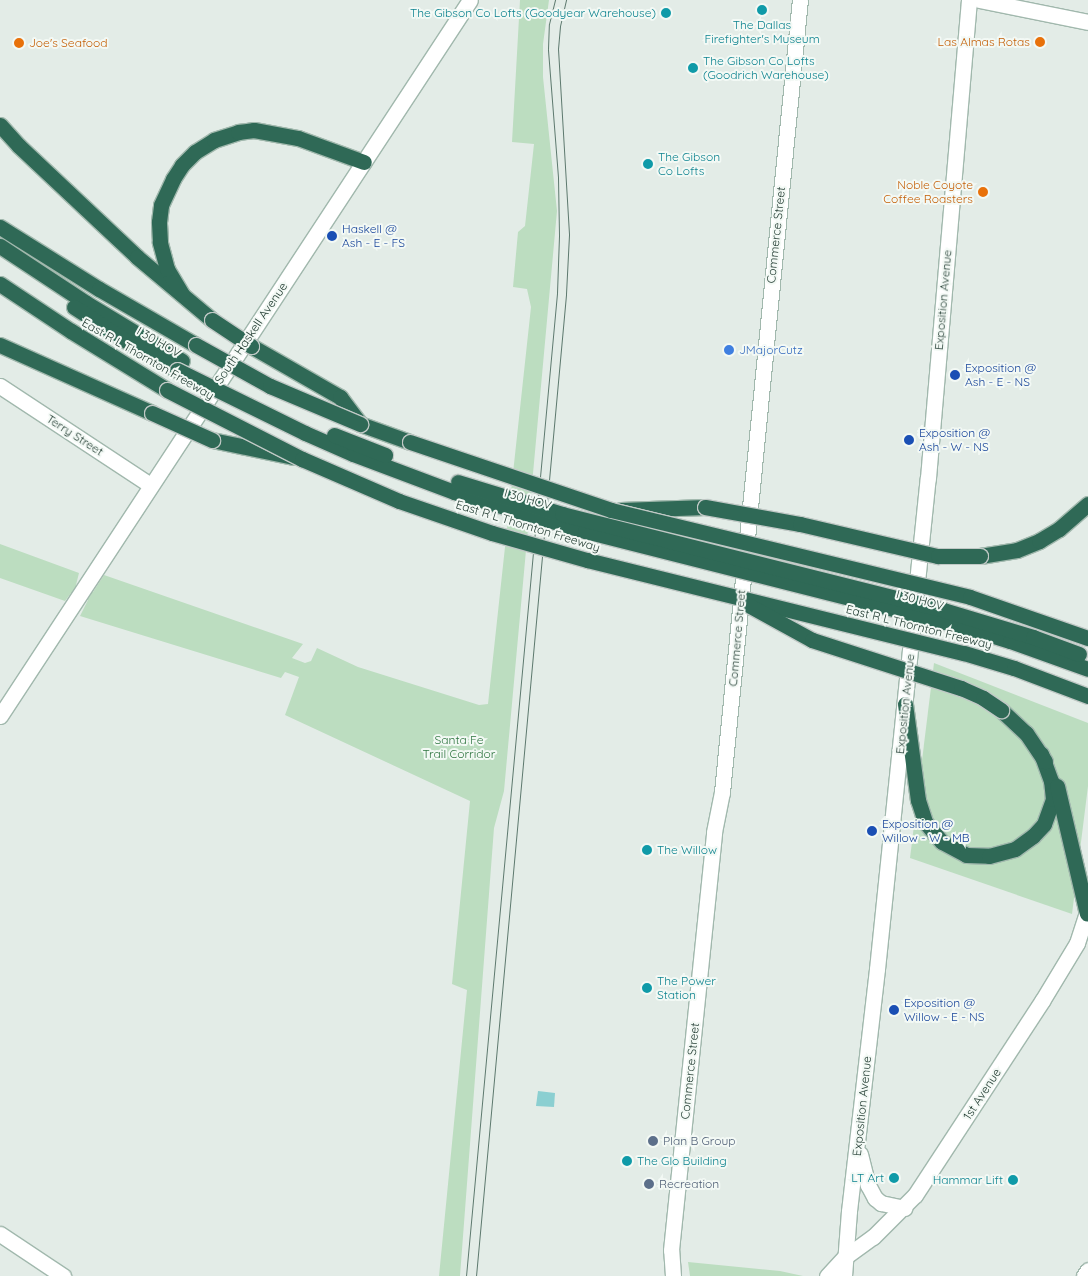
<!DOCTYPE html>
<html>
<head>
<meta charset="utf-8">
<style>
	body { margin:0 }
	#map { position:relative; width:1088px; height:1276px; overflow:hidden; background:#e3ece7; font-family:Quicksand,sans-serif }
	div>[style] { position:absolute }
	.green>* { inset:0; background:#bcddc0 }
	.water>* { inset:0; background:#8bcfd1 }
	.roads { filter:drop-shadow(1px 0 #a1b8ad) drop-shadow(-1px 0 #a1b8ad) drop-shadow(0 1px #a1b8ad) drop-shadow(0 -1px #a1b8ad) }
	.secondary>* { height:15px; margin:-7.5px; padding:0 7.5px; transform-origin:7.5px; border-radius:7.5px; background:#fff }
	.highway>* { height:15px; margin:-7.5px; padding:0 7.5px; transform-origin:7.5px; border-radius:7.5px; background:#2f6956 }
	.tram>* { height:1px; margin:-0.5px; padding:0 0.5px; transform-origin:0.5px; border-radius:0.5px; background:#5d796e }
	.bridges { filter:drop-shadow(1px 0 #c1c9c6) drop-shadow(-1px 0 #c1c9c6) drop-shadow(0 1px #c1c9c6) drop-shadow(0 -1px #c1c9c6) }
	.highway-bridge>* { height:15px; margin:-7.5px; padding:0 7.5px; transform-origin:7.5px; border-radius:7.5px; background:#2f6956 }
	.dots>* { width:14px; height:14px; translate:-50% -50%; box-sizing:border-box; border:2px solid #f3f9f5; border-radius:50% }
	span { translate:-50% -50%; white-space:nowrap; text-align:center; line-height:1.15; -webkit-text-stroke:4px #f3f9f5; paint-order:stroke }
	.culture-label { font-size:12px; color:#0d838f }
	.right { translate:-100% -50%; text-align:right }
	.left { translate:0 -50%; text-align:left }
	.food-label { font-size:12px; color:#c56008 }
	.transit-label { font-size:12px; color:#164399 }
	.street-label { font-size:12px; color:#233d33 }
	.shop-label { font-size:12px; color:#366cbe }
	.park-label { font-size:12px; color:#2d743f }
	.service-label { font-size:12px; color:#4e5e75 }
</style>
</head>
<body>
<div id="map">
	<div class="green">
		<i style="clip-path:polygon(520px 0,549px 0,543px 44px,543px 77px,557px 211px,504px 791px,494px 828px,460px 1276px,439px 1276px,467px 990px,452px 984px,470px 801px,285px 715px,299px 677px,285px 672px,281px 678px,80px 616px,88px 600px,71px 593px,65px 601px,0 578px,0 544px,79px 573px,76px 585px,93px 592px,104px 575px,303px 644px,292px 658px,305px 663px,311px 661px,317px 648px,358px 667px,479px 705px,488px 704px,531px 307px,527px 289px,513px 287px,518px 232px,525px 226px,534px 144px,512px 142px)"></i>
		<i style="clip-path:polygon(934px 663px,1088px 723px,1088px 786px,1072px 914px,910px 858px)"></i>
		<i style="clip-path:polygon(688px 1262px,780px 1271px,803px 1276px,690px 1276px)"></i>
	</div>
	<div class="water">
		<i style="clip-path:polygon(538px 1091px,555px 1093px,554px 1107px,536px 1106px)"></i>
	</div>
	<div class="roads">
		<div class="secondary">
			<i style="left:979px;top:0;width:111px;rotate:11.4deg"></i>
			<i style="left:0;top:386px;width:180px;rotate:33.4deg"></i>
			<i style="left:0;top:716px;width:856px;rotate:-56.72deg"></i>
			<i style="left:860px;top:1154px;width:32px;rotate:76deg"></i>
			<i style="left:868px;top:1185px;width:15px;rotate:62deg"></i>
			<i style="left:875px;top:1198px;width:8px;rotate:40deg"></i>
			<i style="left:881px;top:1203px;width:24px;rotate:12deg"></i>
			<i style="left:0;top:1234px;width:76px;rotate:33.7deg"></i>
			<i style="left:673px;top:1276px;width:26px;rotate:-94deg"></i>
			<i style="left:671px;top:1250px;width:420px;rotate:-84.1deg"></i>
			<i style="left:714px;top:832px;width:41px;rotate:-78.7deg"></i>
			<i style="left:722px;top:792px;width:796px;rotate:-84.38deg"></i>
			<i style="left:827px;top:1276px;width:26px;rotate:-47deg"></i>
			<i style="left:845px;top:1257px;width:34px;rotate:-36deg"></i>
			<i style="left:873px;top:1237px;width:59px;rotate:-45deg"></i>
			<i style="left:915px;top:1195px;width:232px;rotate:-56.8deg"></i>
			<i style="left:1042px;top:1001px;width:68px;rotate:-58.9deg"></i>
			<i style="left:1077px;top:943px;width:36px;rotate:-72deg"></i>
			<i style="left:844px;top:1276px;width:65px;rotate:-85.6deg"></i>
			<i style="left:849px;top:1211px;width:244px;rotate:-83.4deg"></i>
			<i style="left:877px;top:969px;width:494px;rotate:-84.1deg"></i>
			<i style="left:928px;top:478px;width:480px;rotate:-85.1deg"></i>
			<i style="left:1084px;top:1276px;width:7px;rotate:-56deg"></i>
		</div>
		<div class="highway">
			<i style="left:0;top:125px;width:28px;rotate:48deg"></i>
			<i style="left:19px;top:146px;width:162px;rotate:43.2deg"></i>
			<i style="left:137px;top:257px;width:98px;rotate:40deg"></i>
			<i style="left:0;top:227px;width:117px;rotate:32.1deg"></i>
			<i style="left:99px;top:289px;width:112px;rotate:30deg"></i>
			<i style="left:0;top:246px;width:103px;rotate:33.5deg"></i>
			<i style="left:86px;top:303px;width:112px;rotate:31.1deg"></i>
			<i style="left:0;top:284px;width:85px;rotate:33.5deg"></i>
			<i style="left:71px;top:331px;width:113px;rotate:31.6deg"></i>
			<i style="left:182px;top:294px;width:29px;rotate:-121deg"></i>
			<i style="left:167px;top:269px;width:28px;rotate:-105deg"></i>
			<i style="left:160px;top:242px;width:20px;rotate:-93deg"></i>
			<i style="left:159px;top:222px;width:17px;rotate:-83deg"></i>
			<i style="left:161px;top:205px;width:29px;rotate:-65deg"></i>
			<i style="left:173px;top:179px;width:17px;rotate:-57deg"></i>
			<i style="left:182px;top:165px;width:18px;rotate:-45deg"></i>
			<i style="left:195px;top:152px;width:22px;rotate:-32deg"></i>
			<i style="left:214px;top:140px;width:25px;rotate:-18deg"></i>
			<i style="left:238px;top:132px;width:16px;rotate:-7deg"></i>
			<i style="left:254px;top:130px;width:45px;rotate:10.3deg"></i>
			<i style="left:298px;top:138px;width:70px;rotate:20deg"></i>
			<i style="left:74px;top:307px;width:68px;rotate:33deg"></i>
			<i style="left:131px;top:344px;width:53px;rotate:29.5deg"></i>
			<i style="left:0;top:345px;width:167px;rotate:24.1deg"></i>
			<i style="left:251px;top:346px;width:103px;rotate:29.8deg"></i>
			<i style="left:340px;top:397px;width:34px;rotate:53deg"></i>
			<i style="left:360px;top:424px;width:53px;rotate:19.8deg"></i>
			<i style="left:212px;top:440px;width:84px;rotate:11.7deg"></i>
			<i style="left:621px;top:510px;width:84px;rotate:-2deg"></i>
			<i style="left:980px;top:556px;width:37px;rotate:-9deg"></i>
			<i style="left:1017px;top:550px;width:24px;rotate:-22deg"></i>
			<i style="left:1039px;top:541px;width:23px;rotate:-31deg"></i>
			<i style="left:1059px;top:529px;width:38px;rotate:-41deg"></i>
			<i style="left:905px;top:704px;width:97px;rotate:82.3deg"></i>
			<i style="left:918px;top:800px;width:23px;rotate:72deg"></i>
			<i style="left:925px;top:822px;width:26px;rotate:50deg"></i>
			<i style="left:942px;top:842px;width:27px;rotate:28deg"></i>
			<i style="left:966px;top:855px;width:23px;rotate:2deg"></i>
			<i style="left:989px;top:856px;width:27px;rotate:-15deg"></i>
			<i style="left:1015px;top:849px;width:22px;rotate:-36deg"></i>
			<i style="left:1033px;top:836px;width:16px;rotate:-47deg"></i>
			<i style="left:1044px;top:824px;width:27px;rotate:-70deg"></i>
			<i style="left:1053px;top:799px;width:18px;rotate:-96deg"></i>
			<i style="left:1051px;top:781px;width:29px;rotate:-110deg"></i>
			<i style="left:1001px;top:710px;width:34px;rotate:43deg"></i>
			<i style="left:1026px;top:733px;width:34px;rotate:56deg"></i>
			<i style="left:1057px;top:786px;width:131px;rotate:76.8deg"></i>
		</div>
	</div>
	<div class="tram">
		<i style="left:466px;top:1276px;width:987px;rotate:-84.71deg"></i>
		<i style="left:557px;top:293px;width:58px;rotate:-88deg"></i>
		<i style="left:559px;top:235px;width:58px;rotate:-91deg"></i>
		<i style="left:558px;top:177px;width:128px;rotate:-94.5deg"></i>
		<i style="left:548px;top:49px;width:25px;rotate:-88deg"></i>
		<i style="left:549px;top:24px;width:25px;rotate:-76deg"></i>
		<i style="left:476px;top:1276px;width:986px;rotate:-84.76deg"></i>
		<i style="left:566px;top:294px;width:60px;rotate:-87.1deg"></i>
		<i style="left:569px;top:234px;width:185px;rotate:-93.4deg"></i>
		<i style="left:558px;top:49px;width:23px;rotate:-85deg"></i>
		<i style="left:560px;top:26px;width:27px;rotate:-77deg"></i>
	</div>
	<div class="bridges">
		<div class="highway-bridge">
			<i style="left:212px;top:320px;width:47px;rotate:33.7deg"></i>
			<i style="left:196px;top:345px;width:85px;rotate:29deg"></i>
			<i style="left:270px;top:386px;width:98px;rotate:22.9deg"></i>
			<i style="left:177px;top:370px;width:143px;rotate:26.2deg"></i>
			<i style="left:305px;top:433px;width:52px;rotate:23.6deg"></i>
			<i style="left:353px;top:454px;width:108px;rotate:20.6deg"></i>
			<i style="left:454px;top:492px;width:137px;rotate:16.6deg"></i>
			<i style="left:585px;top:531px;width:391px;rotate:14.2deg"></i>
			<i style="left:964px;top:627px;width:48px;rotate:16.9deg"></i>
			<i style="left:1010px;top:641px;width:83px;rotate:19.7deg"></i>
			<i style="left:167px;top:390px;width:152px;rotate:27.1deg"></i>
			<i style="left:302px;top:459px;width:106px;rotate:23.4deg"></i>
			<i style="left:399px;top:501px;width:98px;rotate:19deg"></i>
			<i style="left:492px;top:533px;width:99px;rotate:15.9deg"></i>
			<i style="left:587px;top:560px;width:388px;rotate:13.9deg"></i>
			<i style="left:964px;top:653px;width:52px;rotate:16.7deg"></i>
			<i style="left:1014px;top:668px;width:79px;rotate:20.7deg"></i>
			<i style="left:152px;top:413px;width:66px;rotate:24.2deg"></i>
			<i style="left:334px;top:435px;width:55px;rotate:21.4deg"></i>
			<i style="left:410px;top:442px;width:212px;rotate:18.7deg"></i>
			<i style="left:611px;top:510px;width:369px;rotate:13.6deg"></i>
			<i style="left:970px;top:597px;width:125px;rotate:19.2deg"></i>
			<i style="left:458px;top:482px;width:109px;rotate:17.1deg"></i>
			<i style="left:562px;top:514px;width:393px;rotate:14.1deg"></i>
			<i style="left:943px;top:610px;width:94px;rotate:16.7deg"></i>
			<i style="left:1033px;top:637px;width:49px;rotate:20.3deg"></i>
			<i style="left:705px;top:507px;width:97px;rotate:10.1deg"></i>
			<i style="left:800px;top:524px;width:142px;rotate:13.1deg"></i>
			<i style="left:938px;top:556px;width:42px"></i>
			<i style="left:750px;top:606px;width:71px;rotate:28.7deg"></i>
			<i style="left:812px;top:640px;width:157px;rotate:17.9deg"></i>
			<i style="left:961px;top:688px;width:24px;rotate:24deg"></i>
			<i style="left:983px;top:698px;width:22px;rotate:34deg"></i>
		</div>
	</div>
	<div class="dots">
		<i style="left:762px;top:10px;background:#0f9aa8"></i>
		<i style="left:666px;top:13px;background:#0f9aa8"></i>
		<i style="left:1040px;top:42px;background:#e8710a"></i>
		<i style="left:19px;top:43px;background:#e8710a"></i>
		<i style="left:693px;top:68px;background:#0f9aa8"></i>
		<i style="left:648px;top:164px;background:#0f9aa8"></i>
		<i style="left:983px;top:192px;background:#e8710a"></i>
		<i style="left:332px;top:236px;background:#1a4fb4"></i>
		<i style="left:729px;top:350px;background:#3f7fe0"></i>
		<i style="left:955px;top:375px;background:#1a4fb4"></i>
		<i style="left:909px;top:440px;background:#1a4fb4"></i>
		<i style="left:872px;top:831px;background:#1a4fb4"></i>
		<i style="left:647px;top:850px;background:#0f9aa8"></i>
		<i style="left:647px;top:988px;background:#0f9aa8"></i>
		<i style="left:894px;top:1010px;background:#1a4fb4"></i>
		<i style="left:653px;top:1141px;background:#5c6f8a"></i>
		<i style="left:627px;top:1161px;background:#0f9aa8"></i>
		<i style="left:894px;top:1178px;background:#0f9aa8"></i>
		<i style="left:1013px;top:1180px;background:#0f9aa8"></i>
		<i style="left:649px;top:1184px;background:#5c6f8a"></i>
	</div>
	<div class="culture-label">
		<span class="right" style="left:656px;top:13px">The Gibson Co Lofts (Goodyear Warehouse)</span>
		<span style="left:762px;top:32px">The Dallas<br>Firefighter's Museum</span>
		<span class="left" style="left:703px;top:68px">The Gibson Co Lofts<br>(Goodrich Warehouse)</span>
		<span class="left" style="left:658px;top:164px">The Gibson<br>Co Lofts</span>
		<span class="left" style="left:657px;top:850px">The Willow</span>
		<span class="left" style="left:657px;top:988px">The Power<br>Station</span>
		<span class="left" style="left:637px;top:1161px">The Glo Building</span>
		<span class="right" style="left:884px;top:1178px">LT Art</span>
		<span class="right" style="left:1003px;top:1180px">Hammar Lift</span>
	</div>
	<div class="food-label">
		<span class="right" style="left:1030px;top:42px">Las Almas Rotas</span>
		<span class="left" style="left:29px;top:43px">Joe's Seafood</span>
		<span class="right" style="left:973px;top:192px">Noble Coyote<br>Coffee Roasters</span>
	</div>
	<div class="transit-label">
		<span class="left" style="left:342px;top:236px">Haskell @<br>Ash - E - FS</span>
		<span class="left" style="left:965px;top:375px">Exposition @<br>Ash - E - NS</span>
		<span class="left" style="left:919px;top:440px">Exposition @<br>Ash - W - NS</span>
		<span class="left" style="left:882px;top:831px">Exposition @<br>Willow - W - MB</span>
		<span class="left" style="left:904px;top:1010px">Exposition @<br>Willow - E - NS</span>
	</div>
	<div class="street-label">
		<span style="left:776px;top:235px;rotate:-84deg">Commerce Street</span>
		<span style="left:943px;top:300px;rotate:-85deg">Exposition Avenue</span>
		<span style="left:251px;top:333px;rotate:-56deg">South Haskell Avenue</span>
		<span style="left:159px;top:342px;rotate:30deg">I 30 HOV</span>
		<span style="left:148px;top:359px;rotate:30deg">East R L Thornton Freeway</span>
		<span style="left:75px;top:435px;rotate:33deg">Terry Street</span>
		<span style="left:528px;top:499px;rotate:16deg">I 30 HOV</span>
		<span style="left:528px;top:526px;rotate:17deg">East R L Thornton Freeway</span>
		<span style="left:920px;top:600px;rotate:15deg">I 30 HOV</span>
		<span style="left:919px;top:627px;rotate:14deg">East R L Thornton Freeway</span>
		<span style="left:737px;top:638px;rotate:-85deg">Commerce Street</span>
		<span style="left:905px;top:704px;rotate:-84deg">Exposition Avenue</span>
		<span style="left:690px;top:1071px;rotate:-84deg">Commerce Street</span>
		<span style="left:982px;top:1094px;rotate:-57deg">1st Avenue</span>
		<span style="left:862px;top:1106px;rotate:-84deg">Exposition Avenue</span>
	</div>
	<div class="shop-label">
		<span class="left" style="left:739px;top:350px">JMajorCutz</span>
	</div>
	<div class="park-label">
		<span style="left:459px;top:747px">Santa Fe<br>Trail Corridor</span>
	</div>
	<div class="service-label">
		<span class="left" style="left:663px;top:1141px">Plan B Group</span>
		<span class="left" style="left:659px;top:1184px">Recreation</span>
	</div>
</div>
</body>
</html>
